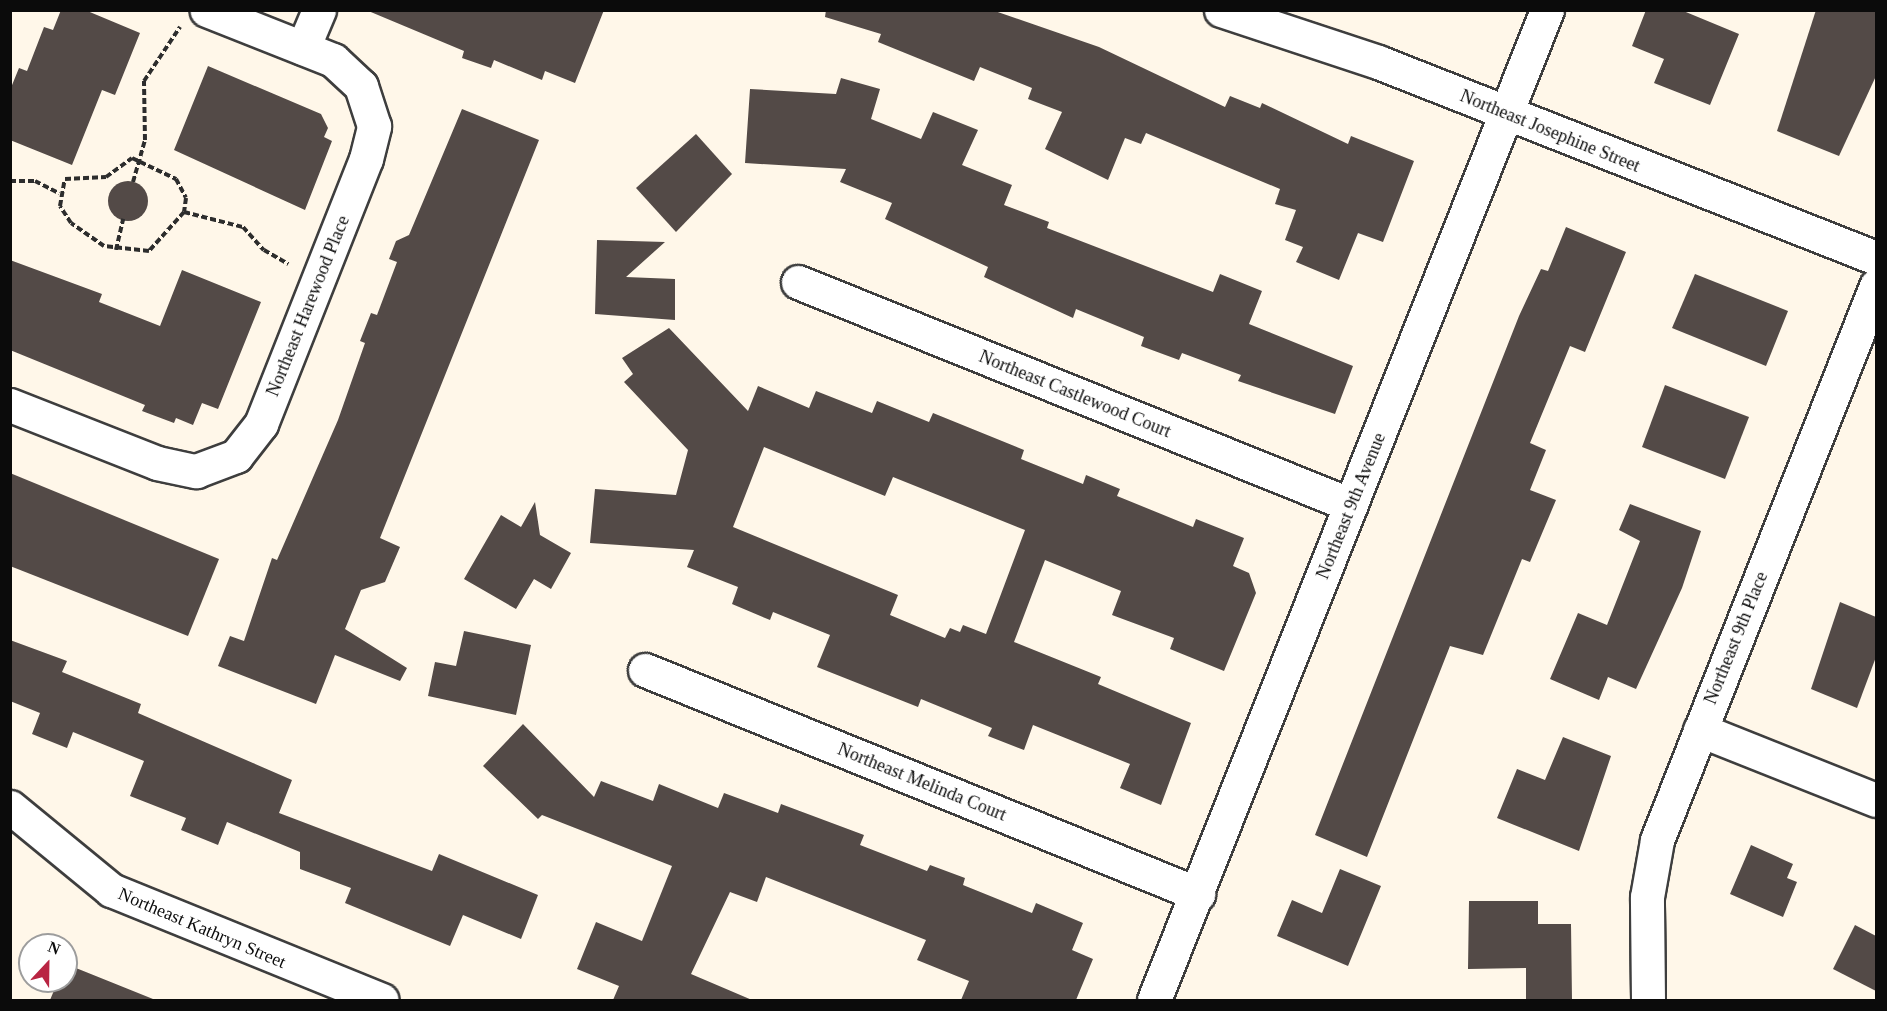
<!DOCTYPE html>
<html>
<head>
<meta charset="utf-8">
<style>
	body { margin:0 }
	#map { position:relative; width:1887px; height:1011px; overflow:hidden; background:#fff7e9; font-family:"Times New Roman",serif }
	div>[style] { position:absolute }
	.building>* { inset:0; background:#534a47 }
	.round { border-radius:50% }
	.path>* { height:4px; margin-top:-2px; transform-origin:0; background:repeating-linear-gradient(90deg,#2d2d2d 0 6px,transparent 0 9px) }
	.roads { filter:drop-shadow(2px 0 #3e3e3e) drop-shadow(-2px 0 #3e3e3e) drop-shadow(0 2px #3e3e3e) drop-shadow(0 -2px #3e3e3e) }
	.minor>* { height:33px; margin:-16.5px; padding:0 16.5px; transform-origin:16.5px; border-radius:16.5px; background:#fff }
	span { translate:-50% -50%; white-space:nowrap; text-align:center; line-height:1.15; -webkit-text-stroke:6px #fff; paint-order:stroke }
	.street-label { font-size:18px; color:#0b0b0b }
	.frame { position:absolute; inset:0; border:12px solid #0b0b0b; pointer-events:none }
	.north { position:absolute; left:18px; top:933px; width:60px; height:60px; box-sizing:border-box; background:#fff; border:2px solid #9d9d9d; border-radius:50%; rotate:22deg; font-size:16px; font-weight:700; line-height:24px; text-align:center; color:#0b0b0b }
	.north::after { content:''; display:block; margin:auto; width:21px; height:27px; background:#b92543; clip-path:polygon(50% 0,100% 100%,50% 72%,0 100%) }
</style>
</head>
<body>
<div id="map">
	<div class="building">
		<i style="clip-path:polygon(61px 10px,85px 10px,140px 33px,115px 95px,102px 90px,72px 165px,10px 140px,10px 90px,19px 68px,27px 71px,44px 27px,53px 30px)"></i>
		<i style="clip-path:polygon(366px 10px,604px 10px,575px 83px,545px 71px,542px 80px,494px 60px,491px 68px,462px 58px,464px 51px)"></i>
		<i style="clip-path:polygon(826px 10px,992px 10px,1099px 47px,1225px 107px,1230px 96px,1260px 108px,1262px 103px,1348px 144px,1351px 136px,1414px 161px,1383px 242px,1358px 233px,1339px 280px,1296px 262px,1303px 247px,1285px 240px,1296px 210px,1275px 204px,1280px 189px,1146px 133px,1141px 144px,1125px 138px,1108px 180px,1045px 149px,1062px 112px,1028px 99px,1032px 88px,980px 67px,974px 81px,878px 42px,881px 34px,825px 17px)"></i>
		<i style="clip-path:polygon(1646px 10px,1681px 10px,1739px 34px,1710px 105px,1654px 83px,1664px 59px,1632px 46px)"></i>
		<i style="clip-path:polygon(1816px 10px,1876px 10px,1876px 76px,1839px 156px,1777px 131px)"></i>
		<i style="clip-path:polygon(208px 66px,321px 114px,328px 128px,324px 137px,332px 141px,305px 210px,174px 150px)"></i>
		<i style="clip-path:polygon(841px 78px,880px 89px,871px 119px,921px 139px,933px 112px,978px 130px,962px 165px,1012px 185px,1004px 205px,1049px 222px,1047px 228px,1213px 292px,1220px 274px,1262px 291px,1249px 324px,1353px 366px,1335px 414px,1238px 381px,1241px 375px,1182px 353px,1179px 360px,1141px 346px,1144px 337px,1076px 309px,1073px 318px,984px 277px,988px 267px,885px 219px,892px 203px,840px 182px,846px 169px,745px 163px,750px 89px,836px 94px)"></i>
		<i style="clip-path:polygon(462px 109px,539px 140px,380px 538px,400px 547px,385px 582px,361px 590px,345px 629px,407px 668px,400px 681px,335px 655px,316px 704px,218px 666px,230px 636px,244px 641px,272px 558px,277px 560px,338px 420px,365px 343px,360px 341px,371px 313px,377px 315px,397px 262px,389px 259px,396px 241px,409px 235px)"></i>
		<i style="clip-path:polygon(696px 134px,732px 174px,676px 232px,636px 188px)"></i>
		<i class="round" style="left:108px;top:181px;width:40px;height:40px"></i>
		<i style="clip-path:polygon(1566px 227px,1626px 252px,1585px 352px,1570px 346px,1530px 443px,1546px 450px,1530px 490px,1556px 500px,1530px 562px,1522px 559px,1483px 655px,1450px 646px,1367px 857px,1315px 835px,1519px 316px,1541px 269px,1548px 271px)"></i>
		<i style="clip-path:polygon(597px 240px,665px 242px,626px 277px,675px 279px,675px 320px,595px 314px)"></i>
		<i style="clip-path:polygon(10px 260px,102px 294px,99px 302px,160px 326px,182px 270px,261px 302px,218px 409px,202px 403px,193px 425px,176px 418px,174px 423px,142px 411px,145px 405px,10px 350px)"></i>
		<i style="clip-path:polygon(1695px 274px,1788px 311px,1766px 366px,1672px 328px)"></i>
		<i style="clip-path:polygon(evenodd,669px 328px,748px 411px,758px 386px,809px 408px,816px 391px,872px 413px,877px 401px,929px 422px,933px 413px,1024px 450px,1021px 459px,1083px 484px,1086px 475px,1120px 489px,1117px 496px,1193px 527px,1196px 519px,1244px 538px,1233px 566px,1249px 573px,1256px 593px,1224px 671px,1170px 649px,1174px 638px,1112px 615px,1121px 591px,1045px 560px,1014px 642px,1101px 677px,1098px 684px,1191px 723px,1161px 805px,1120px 788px,1130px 764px,1033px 725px,1024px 750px,988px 736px,992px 728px,921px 699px,918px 707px,817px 667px,830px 635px,773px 612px,770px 620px,732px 604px,738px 587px,687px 567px,694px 550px,590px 543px,595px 489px,676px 495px,688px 450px,624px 382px,633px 374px,622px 358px,669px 328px,764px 447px,885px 496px,893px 477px,1025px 530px,986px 634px,963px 625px,960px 632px,950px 628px,945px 638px,890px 615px,898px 595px,733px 527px,764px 447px)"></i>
		<i style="clip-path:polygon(1665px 385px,1749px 417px,1725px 479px,1642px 447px)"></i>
		<i style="clip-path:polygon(10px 473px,219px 559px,188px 636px,10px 566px)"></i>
		<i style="clip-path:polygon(535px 502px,540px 535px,571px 553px,551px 589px,534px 579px,516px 609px,464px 579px,501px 515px,521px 527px)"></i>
		<i style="clip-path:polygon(1630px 504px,1701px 531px,1682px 588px,1636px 689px,1608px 677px,1599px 700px,1550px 679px,1578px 613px,1607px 625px,1640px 541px,1619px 530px)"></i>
		<i style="clip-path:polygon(1840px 602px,1876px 617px,1876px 657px,1857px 708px,1811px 689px)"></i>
		<i style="clip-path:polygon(464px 631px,531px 645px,516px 715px,428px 696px,435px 662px,456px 666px)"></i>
		<i style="clip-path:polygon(10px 640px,67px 661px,62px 672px,141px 704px,138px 713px,292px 780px,279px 813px,432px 871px,439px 854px,538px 895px,521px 939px,463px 915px,450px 946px,345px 903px,351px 888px,300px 869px,300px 852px,227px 822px,218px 845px,181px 830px,186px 818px,130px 796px,144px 761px,73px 732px,67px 748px,32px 734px,40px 713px,10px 701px)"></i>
		<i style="clip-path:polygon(523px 724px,594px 797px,601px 781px,653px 801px,659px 784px,718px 808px,724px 793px,778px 813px,781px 804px,864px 835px,860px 845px,927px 871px,930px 865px,965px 878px,963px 885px,1032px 913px,1036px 903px,1083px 923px,1072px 950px,1093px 959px,1076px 1000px,961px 1000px,969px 981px,917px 960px,926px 940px,766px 877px,757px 902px,730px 892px,691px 974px,752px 1000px,613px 1000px,619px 986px,577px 969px,596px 922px,642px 941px,672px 866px,542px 815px,538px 819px,483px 766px)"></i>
		<i style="clip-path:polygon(1563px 737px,1611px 756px,1579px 851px,1497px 818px,1517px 769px,1545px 780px)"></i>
		<i style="clip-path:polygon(1751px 845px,1793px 864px,1787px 878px,1797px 882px,1783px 917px,1730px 894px)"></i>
		<i style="clip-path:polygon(1340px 869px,1381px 886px,1348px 966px,1277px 936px,1292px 900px,1322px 913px)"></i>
		<i style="clip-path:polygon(1469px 901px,1538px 901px,1538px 924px,1571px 924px,1572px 1000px,1526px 1000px,1526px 968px,1468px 969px)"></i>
		<i style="clip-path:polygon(1855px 925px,1876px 936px,1876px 991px,1833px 969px)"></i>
		<i style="clip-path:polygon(66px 964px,153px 999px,152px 1000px,50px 1000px,58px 981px,66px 981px)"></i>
	</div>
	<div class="path">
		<i style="left:132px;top:158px;width:49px;rotate:25.5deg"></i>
		<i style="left:176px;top:179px;width:21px;rotate:62deg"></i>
		<i style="left:186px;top:198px;width:14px;rotate:98deg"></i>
		<i style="left:184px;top:212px;width:52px;rotate:131.9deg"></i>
		<i style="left:149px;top:251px;width:45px;rotate:-173.7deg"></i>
		<i style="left:104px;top:246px;width:40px;rotate:-145.1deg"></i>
		<i style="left:71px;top:223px;width:20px;rotate:-123deg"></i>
		<i style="left:60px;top:206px;width:27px;rotate:-80deg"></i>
		<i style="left:65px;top:179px;width:41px;rotate:-2.8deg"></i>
		<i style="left:106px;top:177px;width:32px;rotate:-36deg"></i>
		<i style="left:10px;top:181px;width:25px"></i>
		<i style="left:35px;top:181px;width:27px;rotate:27deg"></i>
		<i style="left:133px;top:182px;width:44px;rotate:-74.1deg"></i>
		<i style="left:145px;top:140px;width:59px;rotate:-91deg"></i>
		<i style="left:144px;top:81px;width:65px;rotate:-56.3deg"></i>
		<i style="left:184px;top:212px;width:61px;rotate:14.3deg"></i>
		<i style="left:243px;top:227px;width:31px;rotate:48deg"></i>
		<i style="left:264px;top:250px;width:28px;rotate:30deg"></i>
		<i style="left:116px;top:250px;width:32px;rotate:-77deg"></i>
	</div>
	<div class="roads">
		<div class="minor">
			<i style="left:1221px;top:10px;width:165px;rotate:18.3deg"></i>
			<i style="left:1378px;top:62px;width:535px;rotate:21.48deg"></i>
			<i style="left:303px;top:48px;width:41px;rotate:-67.2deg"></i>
			<i style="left:798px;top:282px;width:596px;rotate:21.96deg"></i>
			<i style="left:10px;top:405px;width:158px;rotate:21.5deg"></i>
			<i style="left:157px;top:463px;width:40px;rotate:12deg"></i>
			<i style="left:196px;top:471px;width:43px;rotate:-20.6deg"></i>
			<i style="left:236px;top:456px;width:41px;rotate:-52deg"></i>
			<i style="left:261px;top:424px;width:285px;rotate:-68.4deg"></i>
			<i style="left:366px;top:159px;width:34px;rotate:-76deg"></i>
			<i style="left:374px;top:126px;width:42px;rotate:-108deg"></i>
			<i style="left:361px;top:86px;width:38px;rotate:-137deg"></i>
			<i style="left:333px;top:60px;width:136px;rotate:-158.4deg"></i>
			<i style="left:645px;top:670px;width:597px;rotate:22.05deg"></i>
			<i style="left:1700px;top:730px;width:189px;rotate:21.7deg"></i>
			<i style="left:10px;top:807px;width:131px;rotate:39.4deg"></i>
			<i style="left:111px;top:890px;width:292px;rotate:22.1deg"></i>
			<i style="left:1154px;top:1000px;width:1065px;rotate:-68.35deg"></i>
			<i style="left:1648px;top:1000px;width:103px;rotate:-90.6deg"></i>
			<i style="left:1647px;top:897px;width:58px;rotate:-80deg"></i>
			<i style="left:1657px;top:840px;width:596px;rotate:-68.43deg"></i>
		</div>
	</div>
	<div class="street-label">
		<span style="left:1550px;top:131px;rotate:22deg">Northeast Josephine Street</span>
		<span style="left:308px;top:306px;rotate:-68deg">Northeast Harewood Place</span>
		<span style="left:1075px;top:394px;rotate:22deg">Northeast Castlewood Court</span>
		<span style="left:1351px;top:506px;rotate:-68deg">Northeast 9th Avenue</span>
		<span style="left:1736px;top:638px;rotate:-68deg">Northeast 9th Place</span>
		<span style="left:922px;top:782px;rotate:22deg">Northeast Melinda Court</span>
		<span style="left:202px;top:928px;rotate:23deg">Northeast Kathryn Street</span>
	</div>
	<div class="frame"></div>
	<div class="north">N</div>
</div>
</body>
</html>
